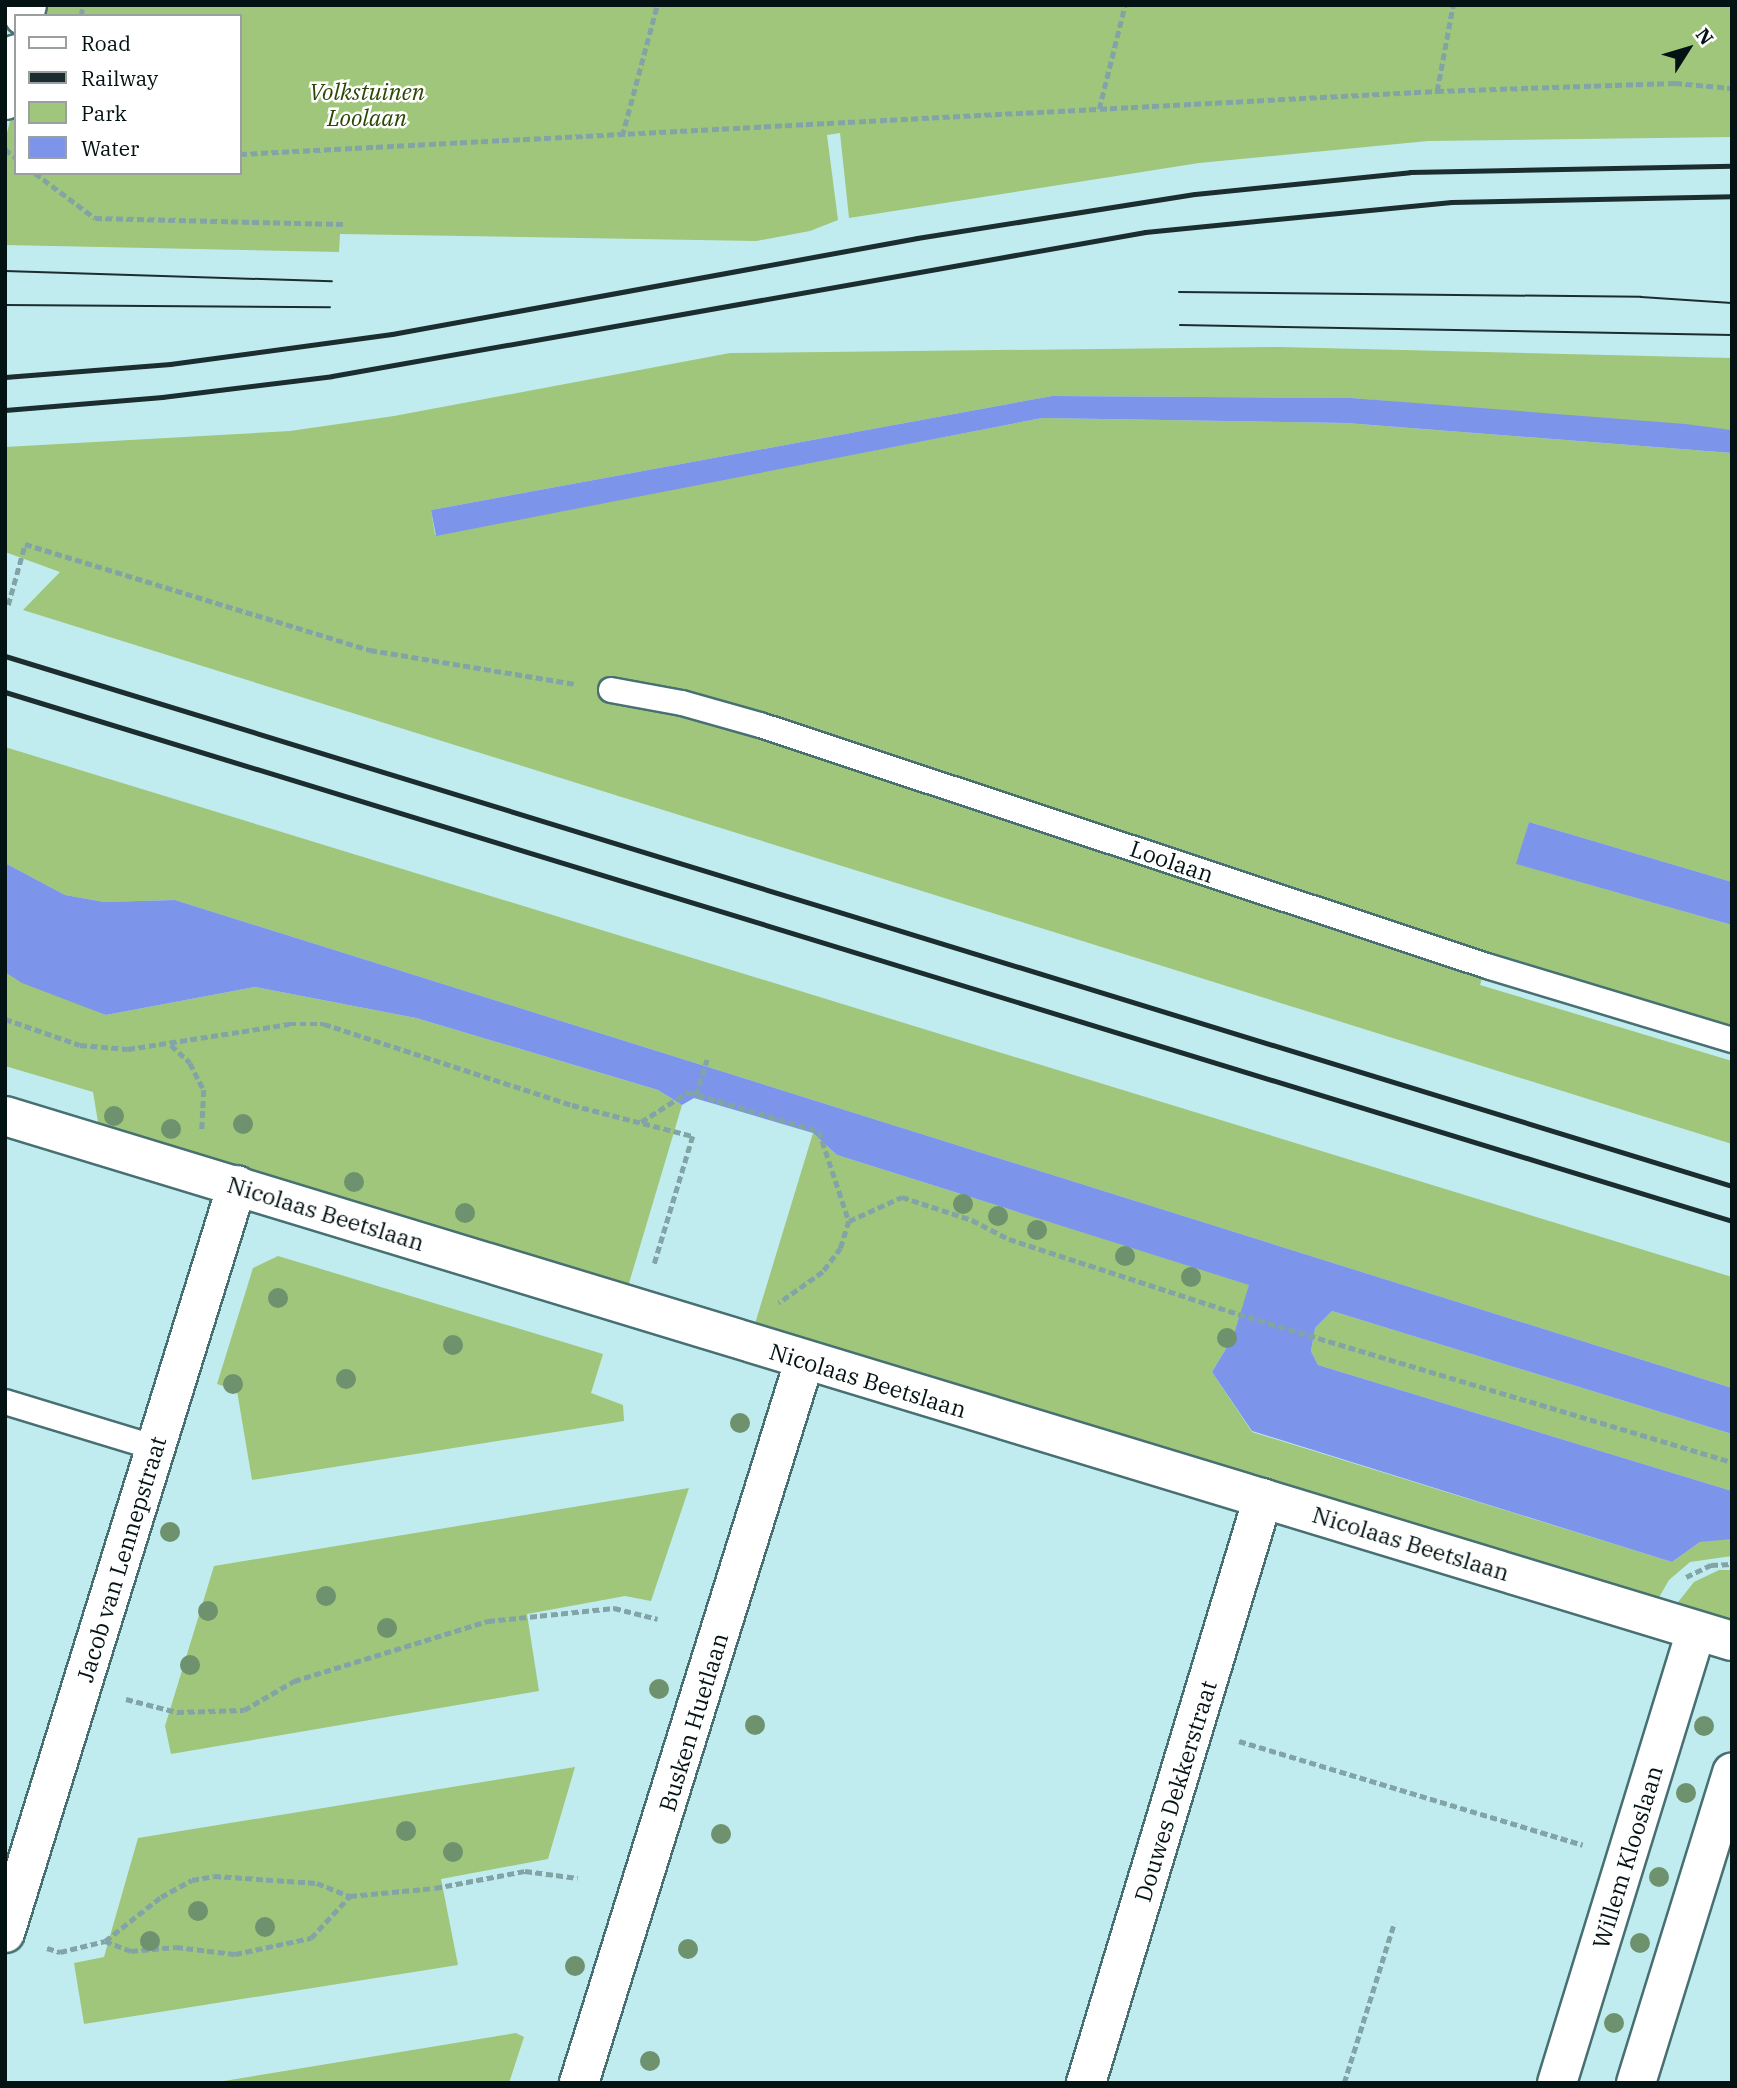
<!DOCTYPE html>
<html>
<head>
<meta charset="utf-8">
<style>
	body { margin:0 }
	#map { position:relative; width:1737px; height:2088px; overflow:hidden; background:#c0ecef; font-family:"IBM Plex Serif",serif }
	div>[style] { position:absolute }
	.green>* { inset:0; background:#9fc67a }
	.water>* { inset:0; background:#7c94e9 }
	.path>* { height:4.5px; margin-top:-2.25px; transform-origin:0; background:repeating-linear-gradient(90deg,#82a4a6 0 7px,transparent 0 10.5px) }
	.roads { filter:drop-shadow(2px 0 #487073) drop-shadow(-2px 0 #487073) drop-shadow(0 2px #487073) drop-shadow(0 -2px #487073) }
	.service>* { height:24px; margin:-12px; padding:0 12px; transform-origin:12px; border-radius:12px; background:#fff }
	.minor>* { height:38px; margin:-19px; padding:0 19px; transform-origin:19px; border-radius:19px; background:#fff }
	.tram>* { height:2px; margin:-1px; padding:0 1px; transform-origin:1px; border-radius:1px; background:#1b2d2f }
	.rail>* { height:5px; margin:-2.5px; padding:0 2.5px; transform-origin:2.5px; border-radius:2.5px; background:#1b2d2f }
	.trees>* { width:20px; height:20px; margin:-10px; border-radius:50%; background:#6e916e }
	span { translate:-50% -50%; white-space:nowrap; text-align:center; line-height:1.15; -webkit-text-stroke:5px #fff; paint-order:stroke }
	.park-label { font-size:23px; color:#2b4704; font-style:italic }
	.street-label { font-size:23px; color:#031213 }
	.frame { position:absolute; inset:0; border:7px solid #031213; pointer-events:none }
	.legend { position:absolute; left:14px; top:14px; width:228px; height:161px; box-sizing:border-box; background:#fff; border:2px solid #9aa0a1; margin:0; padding:9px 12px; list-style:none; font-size:21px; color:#031213 }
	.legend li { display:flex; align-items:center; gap:14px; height:35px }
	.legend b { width:35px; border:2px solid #9aa0a1 }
	.north { position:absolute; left:1653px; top:14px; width:70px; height:70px; -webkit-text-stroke:5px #fff; paint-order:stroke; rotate:53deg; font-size:19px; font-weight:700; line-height:28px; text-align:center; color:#031213 }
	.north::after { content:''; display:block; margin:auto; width:24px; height:32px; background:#031213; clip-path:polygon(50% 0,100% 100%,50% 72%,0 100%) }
</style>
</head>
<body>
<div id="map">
	<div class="green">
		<i style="clip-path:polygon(38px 5px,1732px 5px,1732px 137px,1428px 141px,1199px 163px,849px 218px,840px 133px,827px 135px,838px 220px,810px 231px,756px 241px,340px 234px,339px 252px,5px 245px,5px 141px,16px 97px,16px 173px,240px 173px,240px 16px,35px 16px)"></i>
		<i style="clip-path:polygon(1280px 347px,1732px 358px,1732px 430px,1351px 398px,1052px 396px,431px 510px,435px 535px,1042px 418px,1346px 423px,1732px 453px,1732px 882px,1529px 822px,1517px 864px,1732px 925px,1732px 1026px,1490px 952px,1480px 985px,1732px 1061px,1732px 1144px,23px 610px,60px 572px,5px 552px,5px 447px,290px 431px,394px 416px,730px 353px)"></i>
		<i style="clip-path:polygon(5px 747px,1732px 1277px,1732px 1388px,175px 900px,104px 902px,65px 895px,5px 863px)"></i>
		<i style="clip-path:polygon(5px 972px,106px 1015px,255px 987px,416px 1018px,658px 1090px,682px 1105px,627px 1290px,99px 1128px,93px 1092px,5px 1066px)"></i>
		<i style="clip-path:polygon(813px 1133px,837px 1155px,1250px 1285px,1233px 1337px,1212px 1372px,1252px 1432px,1672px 1562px,1700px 1542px,1719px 1539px,1732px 1539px,1732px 1556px,1690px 1562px,1669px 1580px,1657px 1601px,754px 1327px)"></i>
		<i style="clip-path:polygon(278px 1256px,603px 1354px,591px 1393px,623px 1405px,624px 1421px,252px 1480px,237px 1391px,217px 1384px,253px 1268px)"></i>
		<i style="clip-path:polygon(1332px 1311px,1732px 1434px,1732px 1491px,1318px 1365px,1311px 1351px,1315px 1328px)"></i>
		<i style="clip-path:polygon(689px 1488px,651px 1601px,625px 1596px,527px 1614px,539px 1691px,171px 1754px,165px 1726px,214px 1566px)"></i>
		<i style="clip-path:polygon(1719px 1570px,1732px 1570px,1732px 1624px,1675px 1606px,1694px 1582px)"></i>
		<i style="clip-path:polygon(575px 1767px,548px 1859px,441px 1879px,458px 1965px,84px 2024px,74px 1963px,104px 1957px,138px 1838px)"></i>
		<i style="clip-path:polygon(516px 2033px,524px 2037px,509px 2083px,212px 2083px)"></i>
	</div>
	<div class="water">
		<i style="clip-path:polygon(1052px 396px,1351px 398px,1685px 424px,1732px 430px,1732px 453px,1346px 423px,1042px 418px,436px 536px,431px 510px)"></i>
		<i style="clip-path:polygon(1529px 822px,1732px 882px,1732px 925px,1516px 864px)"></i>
		<i style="clip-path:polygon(5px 863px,65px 895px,104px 902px,175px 900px,1732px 1388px,1732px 1434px,1332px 1311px,1315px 1328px,1311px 1351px,1318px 1365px,1732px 1491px,1732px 1539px,1700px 1542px,1672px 1562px,1252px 1431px,1212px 1372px,1233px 1337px,1249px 1285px,837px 1155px,813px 1133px,694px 1098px,682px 1105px,658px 1090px,416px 1018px,255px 987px,106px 1015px,22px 983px,5px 972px)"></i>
	</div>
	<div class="path">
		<i style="left:81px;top:16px;width:11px;rotate:-80deg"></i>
		<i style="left:1437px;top:91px;width:87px;rotate:-79.5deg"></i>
		<i style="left:1099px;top:109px;width:107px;rotate:-76deg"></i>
		<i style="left:622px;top:136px;width:136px;rotate:-75deg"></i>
		<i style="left:5px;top:149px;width:14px;rotate:39deg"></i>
		<i style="left:240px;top:154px;width:1199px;rotate:-3.01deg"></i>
		<i style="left:1437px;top:91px;width:238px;rotate:-1.9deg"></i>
		<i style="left:1675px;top:83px;width:57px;rotate:5deg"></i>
		<i style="left:35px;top:173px;width:75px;rotate:36.9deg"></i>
		<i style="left:95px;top:218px;width:248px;rotate:1.4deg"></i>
		<i style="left:8px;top:605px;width:63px;rotate:-74.4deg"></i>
		<i style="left:25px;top:544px;width:361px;rotate:17.1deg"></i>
		<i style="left:370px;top:650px;width:208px;rotate:9.4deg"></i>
		<i style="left:5px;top:1019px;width:79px;rotate:19.1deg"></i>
		<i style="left:80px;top:1045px;width:48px;rotate:4.8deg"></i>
		<i style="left:128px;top:1049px;width:163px;rotate:-8.8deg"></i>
		<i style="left:289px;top:1024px;width:35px"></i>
		<i style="left:324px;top:1024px;width:261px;rotate:18.1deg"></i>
		<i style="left:572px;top:1105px;width:125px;rotate:14.4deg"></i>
		<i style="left:693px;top:1136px;width:135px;rotate:106.8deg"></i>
		<i style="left:171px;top:1045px;width:26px;rotate:43deg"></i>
		<i style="left:190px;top:1063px;width:30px;rotate:63deg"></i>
		<i style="left:204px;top:1090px;width:39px;rotate:93deg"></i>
		<i style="left:696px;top:1095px;width:37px;rotate:-73deg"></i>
		<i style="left:641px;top:1122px;width:56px;rotate:-32.6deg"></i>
		<i style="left:688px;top:1092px;width:137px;rotate:16.6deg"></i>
		<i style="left:819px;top:1131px;width:95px;rotate:71.6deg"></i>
		<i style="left:849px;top:1221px;width:28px;rotate:107deg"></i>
		<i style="left:841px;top:1248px;width:30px;rotate:127deg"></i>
		<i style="left:823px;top:1272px;width:54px;rotate:144.8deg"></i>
		<i style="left:849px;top:1221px;width:58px;rotate:-24.4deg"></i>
		<i style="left:902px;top:1197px;width:74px;rotate:18.2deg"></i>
		<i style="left:972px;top:1220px;width:42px;rotate:27.2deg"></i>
		<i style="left:1009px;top:1239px;width:241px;rotate:18.1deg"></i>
		<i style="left:1238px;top:1314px;width:516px;rotate:16.68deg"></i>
		<i style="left:1686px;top:1577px;width:28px;rotate:-26deg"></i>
		<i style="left:1711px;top:1565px;width:21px;rotate:-3deg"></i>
		<i style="left:126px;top:1699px;width:53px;rotate:14.3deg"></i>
		<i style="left:177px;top:1712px;width:67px;rotate:-1.7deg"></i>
		<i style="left:244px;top:1710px;width:58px;rotate:-30.1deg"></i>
		<i style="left:294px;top:1681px;width:203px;rotate:-17.2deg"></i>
		<i style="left:488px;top:1621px;width:127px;rotate:-5.9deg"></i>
		<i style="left:614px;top:1608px;width:45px;rotate:14deg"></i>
		<i style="left:1239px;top:1741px;width:359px;rotate:16.8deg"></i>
		<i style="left:105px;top:1941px;width:71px;rotate:-38.2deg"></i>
		<i style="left:161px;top:1897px;width:35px;rotate:-29deg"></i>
		<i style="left:192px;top:1880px;width:22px;rotate:-10deg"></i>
		<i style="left:214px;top:1876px;width:103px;rotate:3.9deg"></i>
		<i style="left:317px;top:1883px;width:35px;rotate:22deg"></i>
		<i style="left:47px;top:1948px;width:14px;rotate:17deg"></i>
		<i style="left:60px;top:1952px;width:46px;rotate:-13.7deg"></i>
		<i style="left:105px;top:1941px;width:28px;rotate:21deg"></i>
		<i style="left:131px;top:1951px;width:45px;rotate:-5.1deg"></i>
		<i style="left:176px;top:1947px;width:59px;rotate:6.8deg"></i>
		<i style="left:235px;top:1954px;width:78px;rotate:-11.9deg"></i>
		<i style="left:311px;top:1938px;width:57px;rotate:-47.1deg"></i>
		<i style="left:350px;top:1896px;width:85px;rotate:-5.4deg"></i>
		<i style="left:435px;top:1888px;width:92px;rotate:-10.7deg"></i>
		<i style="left:525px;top:1871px;width:53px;rotate:7.5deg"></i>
		<i style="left:1344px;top:2083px;width:168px;rotate:-72.6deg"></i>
	</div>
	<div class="roads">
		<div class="service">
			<i style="left:611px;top:690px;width:72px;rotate:10.4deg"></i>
			<i style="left:682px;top:703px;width:81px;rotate:15.8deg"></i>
			<i style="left:760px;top:725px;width:769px;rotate:18.34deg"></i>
			<i style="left:1490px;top:967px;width:253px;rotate:16.8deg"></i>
			<i style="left:5px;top:1402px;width:158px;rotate:16.9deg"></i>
		</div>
		<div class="minor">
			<i style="left:24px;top:16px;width:11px;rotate:-75deg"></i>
			<i style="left:5px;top:100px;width:47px;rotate:-76.6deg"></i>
			<i style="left:5px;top:1116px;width:1805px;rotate:16.91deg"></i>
			<i style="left:5px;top:1933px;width:783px;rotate:-72.77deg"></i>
			<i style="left:579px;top:2083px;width:755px;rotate:-72.67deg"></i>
			<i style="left:1086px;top:2083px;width:611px;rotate:-73.17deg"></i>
			<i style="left:1557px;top:2083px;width:473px;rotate:-72.9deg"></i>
			<i style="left:1636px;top:2083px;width:325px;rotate:-72.8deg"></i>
		</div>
	</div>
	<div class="tram">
		<i style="left:5px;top:271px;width:327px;rotate:1.8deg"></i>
		<i style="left:1179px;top:292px;width:462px;rotate:0.6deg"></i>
		<i style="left:1641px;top:297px;width:91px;rotate:3.8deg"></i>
		<i style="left:5px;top:305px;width:325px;rotate:0.4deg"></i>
		<i style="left:1180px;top:325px;width:552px;rotate:1.04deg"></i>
	</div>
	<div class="rail">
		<i style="left:5px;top:377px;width:166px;rotate:-4.5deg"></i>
		<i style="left:170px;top:364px;width:224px;rotate:-7.7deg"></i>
		<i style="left:392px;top:334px;width:534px;rotate:-10.36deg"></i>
		<i style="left:917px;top:238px;width:281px;rotate:-9deg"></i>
		<i style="left:1195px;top:194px;width:216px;rotate:-5.8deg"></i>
		<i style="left:1410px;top:172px;width:322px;rotate:-1.1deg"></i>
		<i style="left:5px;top:410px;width:158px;rotate:-4.7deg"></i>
		<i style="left:162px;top:397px;width:171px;rotate:-7deg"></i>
		<i style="left:332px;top:376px;width:826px;rotate:-10.04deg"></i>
		<i style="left:1145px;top:232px;width:308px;rotate:-5.6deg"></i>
		<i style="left:1452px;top:202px;width:280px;rotate:-1.2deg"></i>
		<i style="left:5px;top:656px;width:1806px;rotate:17.06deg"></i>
		<i style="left:5px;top:692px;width:1806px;rotate:17.03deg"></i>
	</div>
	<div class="trees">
		<i style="left:114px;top:1116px"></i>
		<i style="left:243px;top:1124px"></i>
		<i style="left:171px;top:1129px"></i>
		<i style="left:354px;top:1182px"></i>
		<i style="left:963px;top:1204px"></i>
		<i style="left:465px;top:1213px"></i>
		<i style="left:998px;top:1216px"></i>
		<i style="left:1037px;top:1230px"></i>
		<i style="left:1125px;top:1256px"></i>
		<i style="left:1191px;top:1277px"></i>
		<i style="left:278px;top:1298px"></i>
		<i style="left:1227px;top:1338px"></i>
		<i style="left:453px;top:1345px"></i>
		<i style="left:346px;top:1379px"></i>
		<i style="left:233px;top:1384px"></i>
		<i style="left:740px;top:1423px"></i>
		<i style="left:170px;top:1532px"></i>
		<i style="left:326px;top:1596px"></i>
		<i style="left:208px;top:1611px"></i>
		<i style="left:387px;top:1628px"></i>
		<i style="left:190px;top:1665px"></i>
		<i style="left:659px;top:1689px"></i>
		<i style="left:755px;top:1725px"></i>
		<i style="left:1704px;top:1726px"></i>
		<i style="left:1686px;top:1793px"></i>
		<i style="left:406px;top:1831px"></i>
		<i style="left:721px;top:1834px"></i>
		<i style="left:453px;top:1852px"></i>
		<i style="left:1659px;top:1877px"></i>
		<i style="left:198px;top:1911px"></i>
		<i style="left:265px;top:1927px"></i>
		<i style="left:150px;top:1941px"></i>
		<i style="left:1640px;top:1943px"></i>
		<i style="left:688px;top:1949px"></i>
		<i style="left:575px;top:1966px"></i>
		<i style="left:1614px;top:2023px"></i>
		<i style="left:650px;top:2061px"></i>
	</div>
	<div class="park-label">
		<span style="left:367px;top:104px">Volkstuinen<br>Loolaan</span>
	</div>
	<div class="street-label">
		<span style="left:1172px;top:861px;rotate:19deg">Loolaan</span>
		<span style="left:326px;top:1213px;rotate:17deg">Nicolaas Beetslaan</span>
		<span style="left:868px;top:1380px;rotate:17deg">Nicolaas Beetslaan</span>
		<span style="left:1411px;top:1543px;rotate:17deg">Nicolaas Beetslaan</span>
		<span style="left:121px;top:1559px;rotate:-73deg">Jacob van Lennepstraat</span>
		<span style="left:693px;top:1722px;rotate:-73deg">Busken Huetlaan</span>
		<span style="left:1175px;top:1791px;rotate:-73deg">Douwes Dekkerstraat</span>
		<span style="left:1627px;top:1857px;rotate:-73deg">Willem Klooslaan</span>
	</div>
	<div class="frame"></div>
	<ul class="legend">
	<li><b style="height:9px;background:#fff"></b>Road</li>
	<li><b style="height:9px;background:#1b2d2f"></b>Railway</li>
	<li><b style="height:19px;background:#9fc67a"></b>Park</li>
	<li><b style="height:19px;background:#7c94e9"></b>Water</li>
	</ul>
	<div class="north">N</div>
</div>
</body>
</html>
